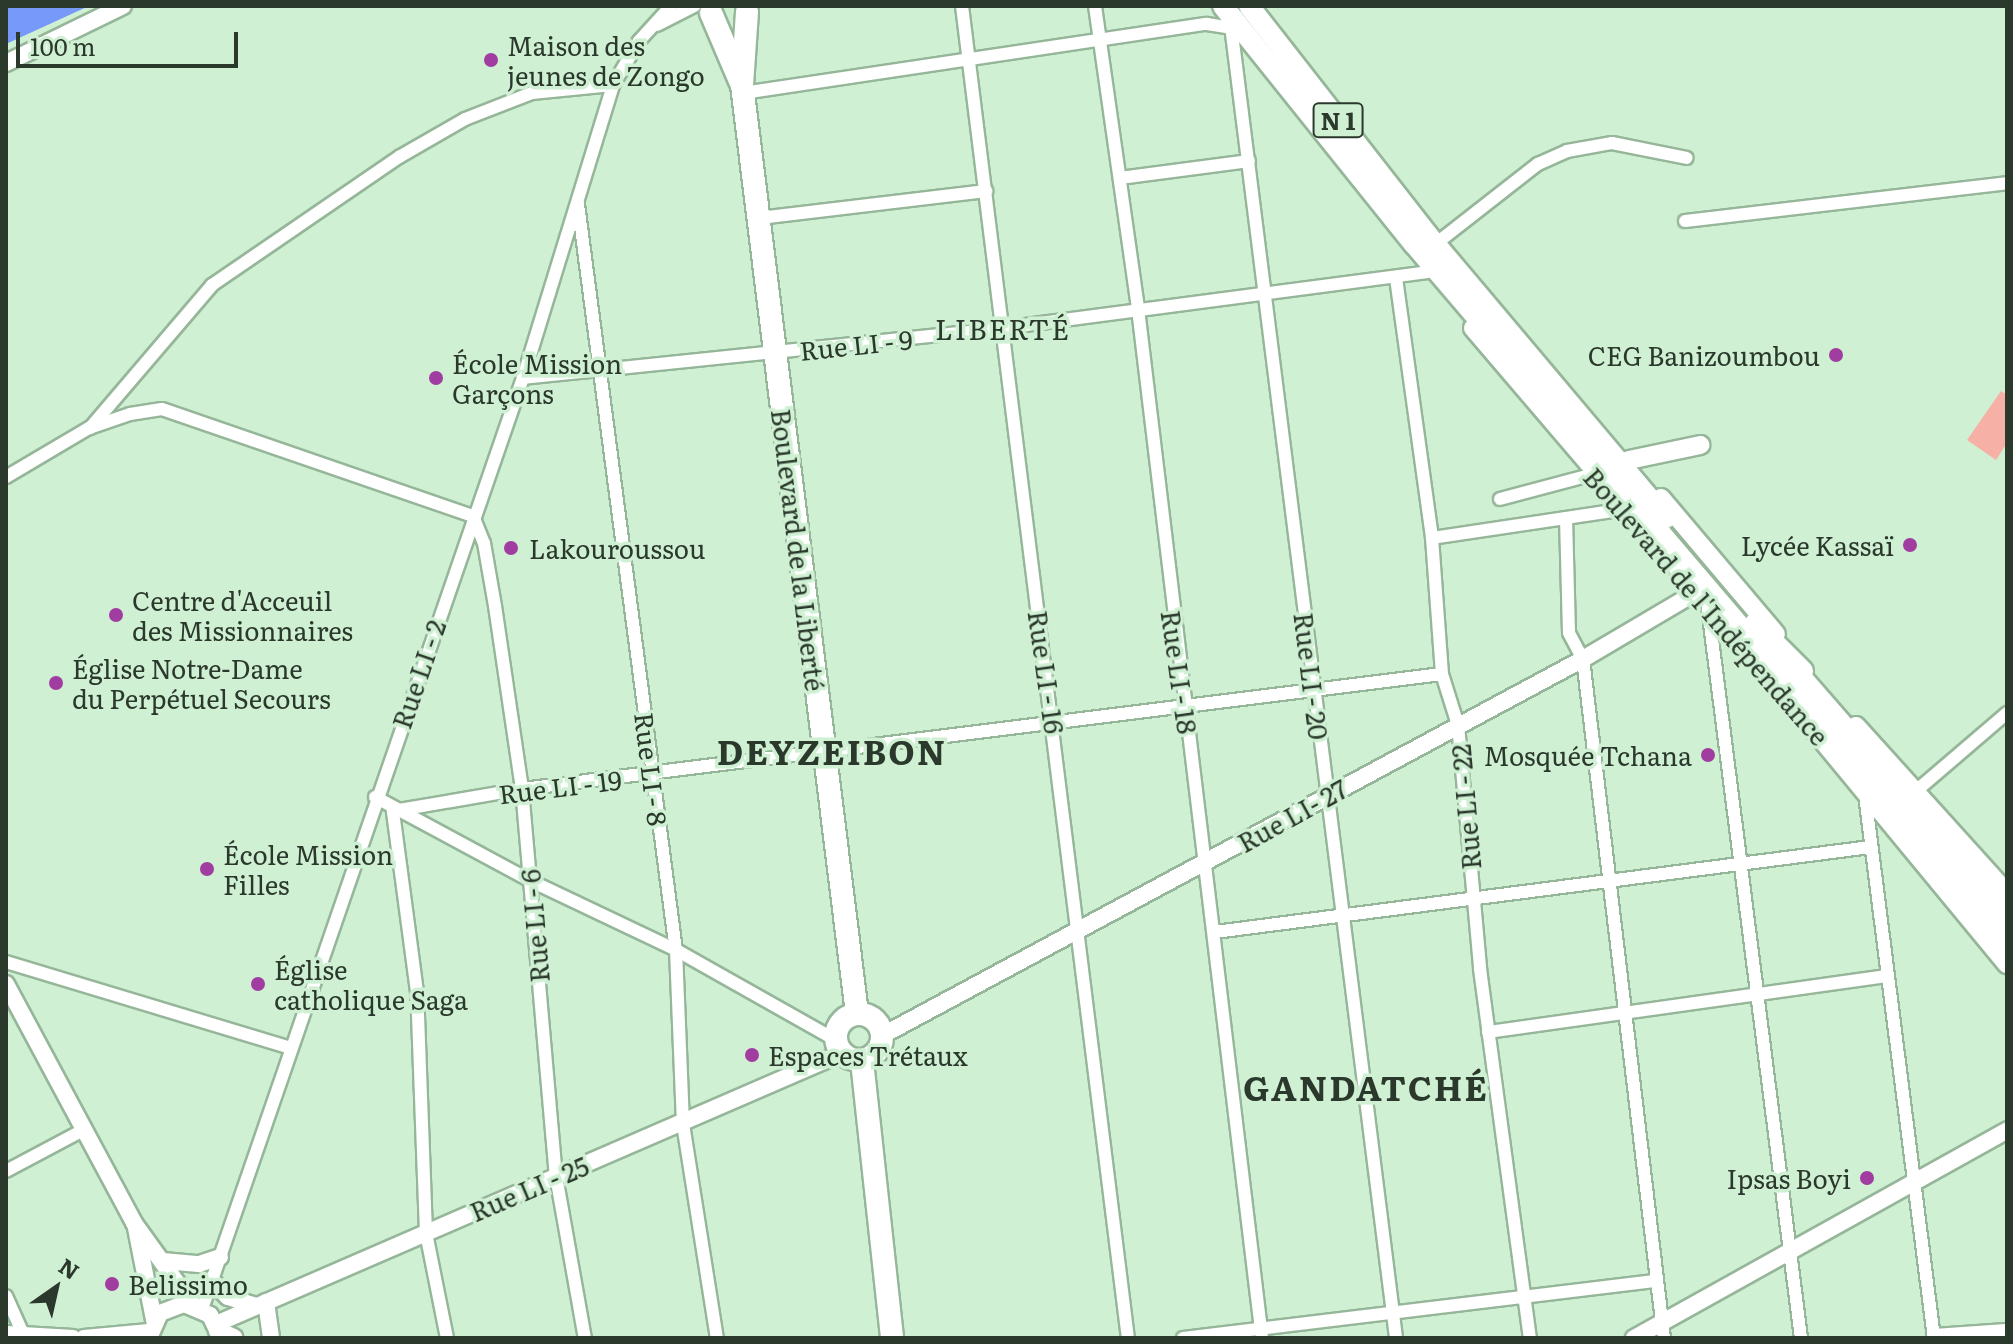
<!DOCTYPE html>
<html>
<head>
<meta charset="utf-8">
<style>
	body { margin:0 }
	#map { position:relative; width:2013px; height:1344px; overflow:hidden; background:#cff0d3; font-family:Literata,serif }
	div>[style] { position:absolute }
	.green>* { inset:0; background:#f7b0a6 }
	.water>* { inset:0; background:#7799fa }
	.roads { filter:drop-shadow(2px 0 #96b699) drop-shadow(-2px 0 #96b699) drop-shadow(0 2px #96b699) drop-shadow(0 -2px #96b699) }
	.minor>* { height:12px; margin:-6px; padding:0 6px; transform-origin:6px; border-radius:6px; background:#fff }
	.tertiary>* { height:16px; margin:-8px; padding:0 8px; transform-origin:8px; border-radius:8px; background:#fff }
	.secondary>* { height:18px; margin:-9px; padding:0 9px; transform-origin:9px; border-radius:9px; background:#fff }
	.primary>* { height:20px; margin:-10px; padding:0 10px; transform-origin:10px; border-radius:10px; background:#fff }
	.trunk>* { height:22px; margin:-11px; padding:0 11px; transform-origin:11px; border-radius:11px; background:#fff }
	.trunk>.ring { margin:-11px; padding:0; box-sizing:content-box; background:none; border:22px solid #fff; border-radius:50% }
	.dots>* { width:22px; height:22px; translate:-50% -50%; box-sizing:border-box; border:4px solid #cff0d3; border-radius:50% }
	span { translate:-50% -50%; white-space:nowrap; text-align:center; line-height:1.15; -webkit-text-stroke:7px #cff0d3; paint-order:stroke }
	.shield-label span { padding:2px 6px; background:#cff0d3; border:2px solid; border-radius:6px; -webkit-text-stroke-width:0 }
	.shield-label { font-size:24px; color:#2b382c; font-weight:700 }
	.poi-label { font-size:26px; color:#2b382c }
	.left { translate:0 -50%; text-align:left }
	.right { translate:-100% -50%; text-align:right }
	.street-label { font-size:26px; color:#2b382c }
	.neighbourhood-label { font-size:28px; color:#2b382c; letter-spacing:2px }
	.district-label { font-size:34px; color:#2b382c; font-weight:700; letter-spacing:2px }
	.frame { position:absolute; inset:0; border:8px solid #2b382c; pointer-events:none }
	.north { position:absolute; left:16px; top:1248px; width:80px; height:80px; -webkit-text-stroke:6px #cff0d3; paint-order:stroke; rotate:34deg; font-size:22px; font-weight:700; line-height:32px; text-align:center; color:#2b382c }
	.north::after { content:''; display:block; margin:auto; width:28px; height:36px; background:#2b382c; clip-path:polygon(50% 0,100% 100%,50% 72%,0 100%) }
	.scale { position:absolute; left:16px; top:32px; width:222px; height:36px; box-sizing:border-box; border:4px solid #2b382c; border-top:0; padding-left:10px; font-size:24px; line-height:28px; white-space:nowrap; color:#2b382c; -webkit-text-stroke:6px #cff0d3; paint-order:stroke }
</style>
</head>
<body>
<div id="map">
	<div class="green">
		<i style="clip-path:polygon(2001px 391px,2007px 395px,2007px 443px,1996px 460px,1967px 440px)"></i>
	</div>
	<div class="water">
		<i style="clip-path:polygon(6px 6px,89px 6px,6px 44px)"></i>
	</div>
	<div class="roads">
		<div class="minor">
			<i style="left:962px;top:6px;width:1342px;rotate:82.9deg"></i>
			<i style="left:1095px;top:6px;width:306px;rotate:81.9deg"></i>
			<i style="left:1138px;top:309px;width:1036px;rotate:83.13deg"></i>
			<i style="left:657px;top:25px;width:42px;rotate:-27.2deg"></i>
			<i style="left:1231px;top:26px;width:1322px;rotate:82.83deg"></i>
			<i style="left:743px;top:93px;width:469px;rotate:-8.5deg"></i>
			<i style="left:1207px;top:24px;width:31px;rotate:9deg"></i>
			<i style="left:1120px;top:178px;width:130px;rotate:-7.5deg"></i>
			<i style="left:578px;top:204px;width:752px;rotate:82.52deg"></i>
			<i style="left:676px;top:950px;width:174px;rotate:87.7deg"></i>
			<i style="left:683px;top:1124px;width:217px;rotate:81deg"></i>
			<i style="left:759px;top:218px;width:229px;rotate:-6.8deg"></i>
			<i style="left:1685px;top:221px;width:324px;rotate:-6.7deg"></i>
			<i style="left:1438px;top:242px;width:127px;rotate:-38deg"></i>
			<i style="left:1538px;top:164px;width:32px;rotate:-24deg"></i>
			<i style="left:1567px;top:151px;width:46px;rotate:-10.1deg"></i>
			<i style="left:1612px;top:143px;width:76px;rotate:11.3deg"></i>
			<i style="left:1396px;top:278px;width:262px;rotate:82.1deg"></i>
			<i style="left:1432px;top:538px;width:136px;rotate:85.8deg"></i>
			<i style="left:1442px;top:674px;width:53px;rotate:72.6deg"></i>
			<i style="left:1458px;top:725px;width:245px;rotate:84.8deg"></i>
			<i style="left:1480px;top:969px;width:372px;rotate:82.3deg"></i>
			<i style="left:523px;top:378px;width:483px;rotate:-5.9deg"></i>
			<i style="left:1003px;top:328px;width:428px;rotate:-7.5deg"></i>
			<i style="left:90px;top:428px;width:188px;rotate:-49.5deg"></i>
			<i style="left:212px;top:285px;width:227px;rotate:-34.4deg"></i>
			<i style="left:399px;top:157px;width:76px;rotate:-29.9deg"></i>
			<i style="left:465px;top:119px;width:72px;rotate:-21.2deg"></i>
			<i style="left:532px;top:93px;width:81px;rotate:-5.6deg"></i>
			<i style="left:6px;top:477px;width:96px;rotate:-30.6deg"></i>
			<i style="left:89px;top:428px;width:43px;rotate:-18.9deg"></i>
			<i style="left:130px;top:414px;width:32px;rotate:-9deg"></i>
			<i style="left:162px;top:409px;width:329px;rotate:19deg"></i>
			<i style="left:473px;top:516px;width:29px;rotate:68deg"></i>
			<i style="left:484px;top:543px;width:64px;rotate:80.1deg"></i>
			<i style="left:495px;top:606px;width:185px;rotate:81.6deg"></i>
			<i style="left:522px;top:789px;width:388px;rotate:85deg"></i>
			<i style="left:556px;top:1176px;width:165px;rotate:79.9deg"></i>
			<i style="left:1500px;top:499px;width:97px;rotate:-14.9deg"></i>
			<i style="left:1566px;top:518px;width:115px;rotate:88.5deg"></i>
			<i style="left:1569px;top:633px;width:30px;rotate:62deg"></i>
			<i style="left:1583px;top:659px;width:684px;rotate:83.2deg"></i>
			<i style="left:1432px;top:538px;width:195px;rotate:-8.5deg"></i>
			<i style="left:1707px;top:600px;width:744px;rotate:82.74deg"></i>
			<i style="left:1916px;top:791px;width:120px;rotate:-40.6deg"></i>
			<i style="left:1865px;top:795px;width:547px;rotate:82.76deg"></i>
			<i style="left:375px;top:797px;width:177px;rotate:28.3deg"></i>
			<i style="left:531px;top:881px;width:161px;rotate:25.4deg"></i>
			<i style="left:676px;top:950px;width:184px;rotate:29.4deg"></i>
			<i style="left:1215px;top:932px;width:660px;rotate:-7.39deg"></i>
			<i style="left:6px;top:962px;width:295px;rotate:16.8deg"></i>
			<i style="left:1488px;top:1032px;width:402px;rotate:-8deg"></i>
			<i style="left:6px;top:1171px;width:89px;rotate:-28deg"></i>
			<i style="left:6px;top:1296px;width:44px;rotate:65.8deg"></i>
			<i style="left:202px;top:1309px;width:985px;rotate:-70.98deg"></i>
			<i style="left:523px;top:378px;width:307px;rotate:-72.9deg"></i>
			<i style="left:613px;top:85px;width:51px;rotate:-59.4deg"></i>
			<i style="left:639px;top:41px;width:47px;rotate:-47.6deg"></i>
			<i style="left:1933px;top:1335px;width:74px;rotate:-3.9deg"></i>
			<i style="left:447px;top:1338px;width:107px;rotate:-101.3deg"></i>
			<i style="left:426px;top:1233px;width:241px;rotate:-92.1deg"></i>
			<i style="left:417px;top:992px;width:183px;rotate:-97.6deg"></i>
			<i style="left:393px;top:811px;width:131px;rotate:-9.7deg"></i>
			<i style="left:522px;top:789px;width:927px;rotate:-7.13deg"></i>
			<i style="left:1183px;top:1338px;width:475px;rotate:-6.9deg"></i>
		</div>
		<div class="tertiary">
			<i style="left:6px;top:63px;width:130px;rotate:-26deg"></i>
			<i style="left:6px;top:984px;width:271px;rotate:61.8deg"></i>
			<i style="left:134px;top:1223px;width:101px;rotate:54.3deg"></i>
			<i style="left:883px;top:1035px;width:795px;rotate:-28.24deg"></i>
			<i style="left:1583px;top:659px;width:134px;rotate:-30.6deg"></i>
			<i style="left:136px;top:1228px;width:94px;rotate:78.9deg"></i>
			<i style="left:163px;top:1261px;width:36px;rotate:5deg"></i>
			<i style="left:199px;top:1264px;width:22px;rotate:-18deg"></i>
			<i style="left:211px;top:1280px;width:24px;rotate:45deg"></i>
			<i style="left:228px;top:1297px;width:29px;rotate:18deg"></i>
			<i style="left:266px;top:1302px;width:36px;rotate:82deg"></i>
			<i style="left:216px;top:1324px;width:682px;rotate:-23.41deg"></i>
			<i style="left:6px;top:1334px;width:67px;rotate:3.4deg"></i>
			<i style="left:84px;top:1338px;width:65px;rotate:-5.3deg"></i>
			<i style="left:149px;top:1338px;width:27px;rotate:-66deg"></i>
			<i style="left:160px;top:1313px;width:26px;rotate:-21deg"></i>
			<i style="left:184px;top:1304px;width:28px;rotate:23deg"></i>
			<i style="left:210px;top:1315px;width:19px;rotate:65deg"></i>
			<i style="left:1634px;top:1338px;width:427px;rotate:-29.1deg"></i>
		</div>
		<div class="secondary">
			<i style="left:1473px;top:328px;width:334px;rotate:49.5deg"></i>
			<i style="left:1629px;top:460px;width:73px;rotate:-11.9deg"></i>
			<i style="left:1661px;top:498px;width:178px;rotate:49.8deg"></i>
			<i style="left:1738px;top:638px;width:423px;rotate:50.5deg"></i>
			<i style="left:1856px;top:726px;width:225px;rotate:47.9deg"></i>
			<i style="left:218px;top:1331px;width:17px;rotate:24deg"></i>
		</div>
		<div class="primary">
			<i style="left:1223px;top:6px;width:305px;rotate:51.3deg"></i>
			<i style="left:1414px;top:244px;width:914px;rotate:49.53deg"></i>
			<i style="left:1249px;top:6px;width:289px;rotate:52deg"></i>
			<i style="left:1427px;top:234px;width:371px;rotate:49.9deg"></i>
			<i style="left:1755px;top:623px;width:68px;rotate:45deg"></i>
			<i style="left:1790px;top:664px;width:331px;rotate:49deg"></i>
		</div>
		<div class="trunk">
			<i style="left:747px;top:12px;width:73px;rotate:93.9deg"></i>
			<i style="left:742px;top:85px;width:936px;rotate:82.94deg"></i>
			<i style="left:711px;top:13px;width:74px;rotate:66.9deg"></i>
			<i class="ring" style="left:836px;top:1014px;width:24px;height:24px"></i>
			<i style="left:862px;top:1061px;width:279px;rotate:83.8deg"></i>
		</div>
	</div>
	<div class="dots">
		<i style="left:491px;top:60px;background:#a13ca0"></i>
		<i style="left:1836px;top:355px;background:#a13ca0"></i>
		<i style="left:436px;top:378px;background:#a13ca0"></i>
		<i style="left:1910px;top:545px;background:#a13ca0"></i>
		<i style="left:511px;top:548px;background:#a13ca0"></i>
		<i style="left:116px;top:615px;background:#a13ca0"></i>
		<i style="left:56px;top:683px;background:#a13ca0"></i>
		<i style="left:1708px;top:755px;background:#a13ca0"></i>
		<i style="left:207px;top:869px;background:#a13ca0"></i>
		<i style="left:258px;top:984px;background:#a13ca0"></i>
		<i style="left:752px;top:1055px;background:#a13ca0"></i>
		<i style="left:1867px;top:1178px;background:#a13ca0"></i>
		<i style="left:112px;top:1284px;background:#a13ca0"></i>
	</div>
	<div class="shield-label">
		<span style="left:1338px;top:120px">N 1</span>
	</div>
	<div class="poi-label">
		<span class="left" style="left:507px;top:60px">Maison des<br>jeunes de Zongo</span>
		<span class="right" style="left:1820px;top:355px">CEG Banizoumbou</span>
		<span class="left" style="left:452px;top:378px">École Mission<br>Garçons</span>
		<span class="right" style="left:1894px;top:545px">Lycée Kassaï</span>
		<span class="left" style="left:529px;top:548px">Lakouroussou</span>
		<span class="left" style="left:132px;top:615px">Centre d'Acceuil<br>des Missionnaires</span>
		<span class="left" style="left:72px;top:683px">Église Notre-Dame<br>du Perpétuel Secours</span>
		<span class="right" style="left:1692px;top:755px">Mosquée Tchana</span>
		<span class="left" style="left:223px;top:869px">École Mission<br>Filles</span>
		<span class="left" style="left:274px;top:984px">Église<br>catholique Saga</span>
		<span class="left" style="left:768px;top:1055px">Espaces Trétaux</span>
		<span class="right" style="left:1851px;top:1178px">Ipsas Boyi</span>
		<span class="left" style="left:128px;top:1284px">Belissimo</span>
	</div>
	<div class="street-label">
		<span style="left:856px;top:344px;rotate:-6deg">Rue LI - 9</span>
		<span style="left:799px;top:550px;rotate:83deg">Boulevard de la Liberté</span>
		<span style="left:1707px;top:606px;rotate:49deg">Boulevard de l'Indépendance</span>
		<span style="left:1047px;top:672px;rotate:82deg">Rue LI - 16</span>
		<span style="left:1180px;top:672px;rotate:82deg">Rue LI - 18</span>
		<span style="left:418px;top:674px;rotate:-71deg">Rue LI - 2</span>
		<span style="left:1312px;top:676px;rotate:83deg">Rue LI - 20</span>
		<span style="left:652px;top:769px;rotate:83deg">Rue LI - 8</span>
		<span style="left:560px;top:786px;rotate:-7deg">Rue LI - 19</span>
		<span style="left:1465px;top:807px;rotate:-95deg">Rue LI - 22</span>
		<span style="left:1292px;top:815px;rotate:-29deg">Rue LI- 27</span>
		<span style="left:534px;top:926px;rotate:-95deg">Rue LI - 6</span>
		<span style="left:529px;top:1188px;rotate:-23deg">Rue LI - 25</span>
	</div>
	<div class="neighbourhood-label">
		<span style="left:1003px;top:328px">LIBERTÉ</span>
	</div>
	<div class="district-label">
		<span style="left:832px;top:751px">DEYZEIBON</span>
		<span style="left:1366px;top:1087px">GANDATCHÉ</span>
	</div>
	<div class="frame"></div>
	<div class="north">N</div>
	<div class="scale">100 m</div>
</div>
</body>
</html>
